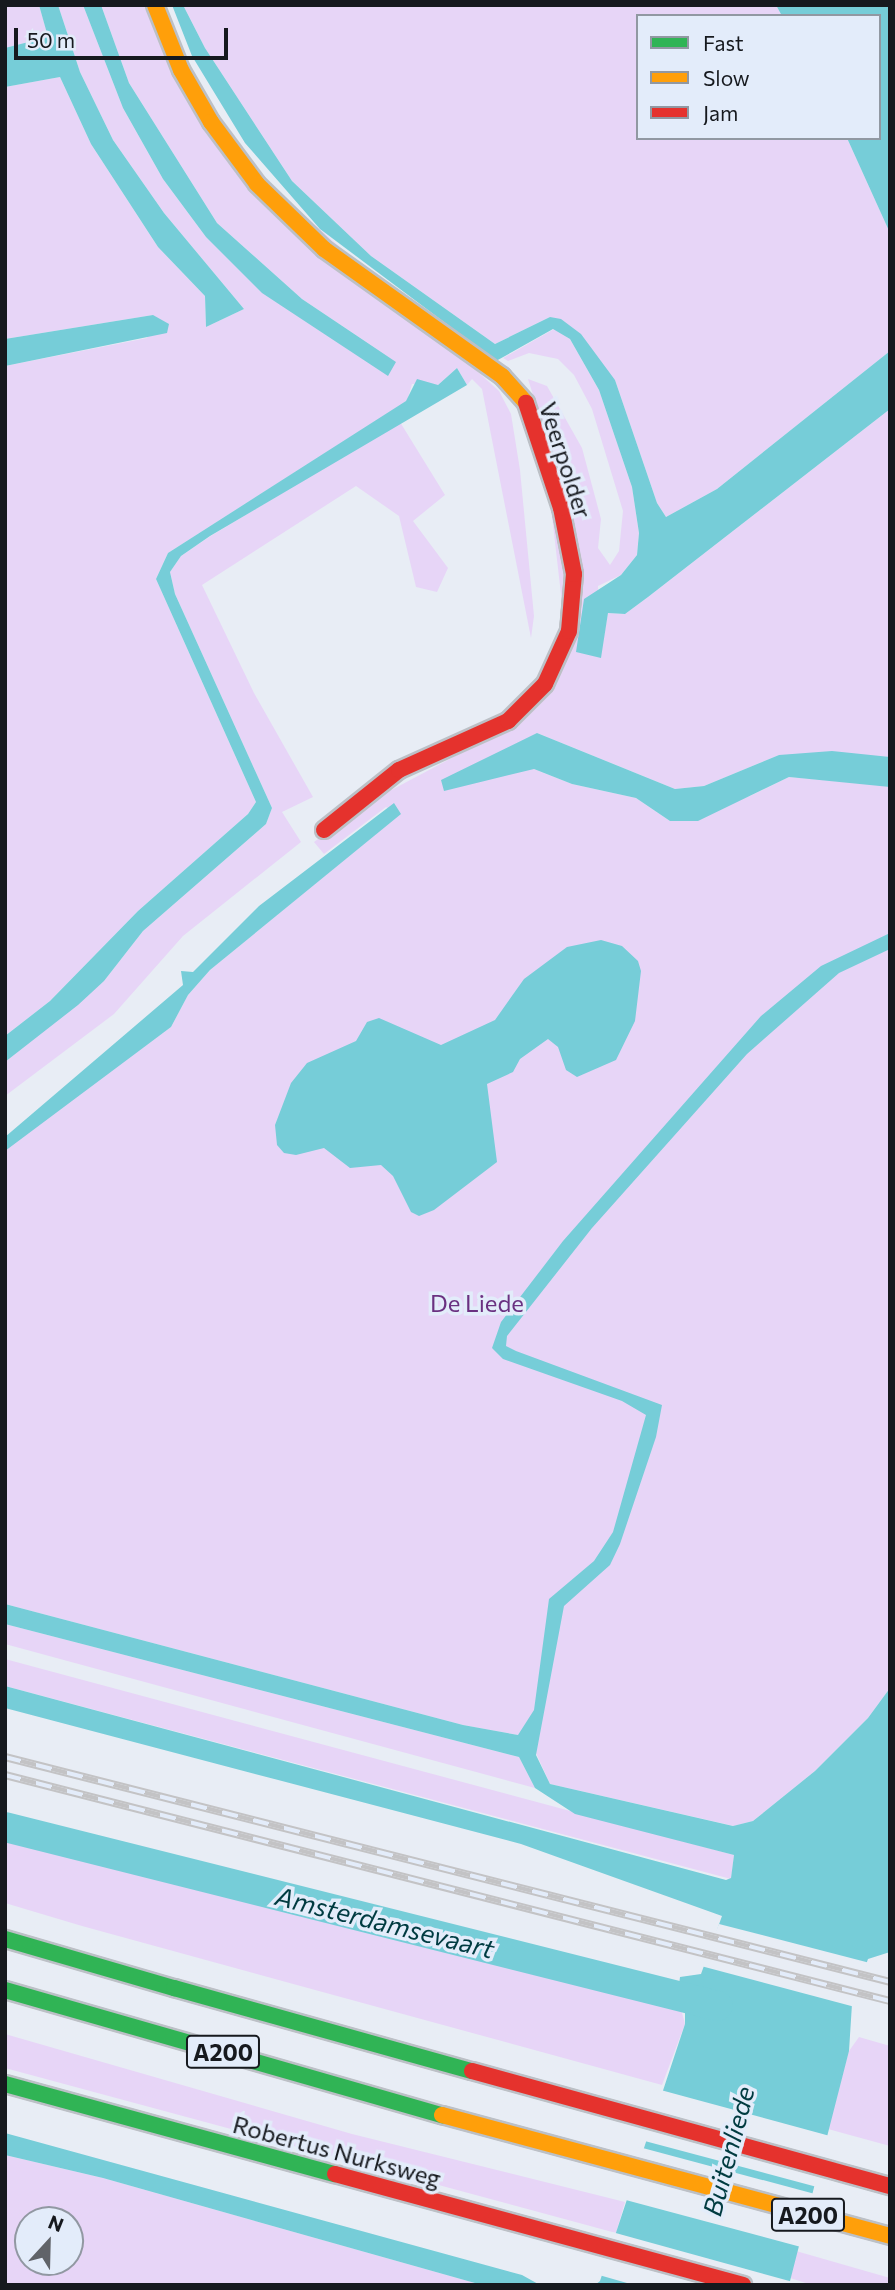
<!DOCTYPE html>
<html>
<head>
<meta charset="utf-8">
<style>
	body { margin:0 }
	#map { position:relative; width:895px; height:2290px; overflow:hidden; background:#e8edf5; font-family:Commissioner,sans-serif }
	div>[style] { position:absolute }
	.green>* { inset:0; background:#e7d5f7 }
	.water>* { inset:0; background:#76cdd8 }
	.pier>* { inset:0; background:#e8edf5 }
	.canal>* { height:30px; margin:-15px; padding:0 15px; transform-origin:15px; border-radius:15px; background:#76cdd8 }
	.roads { filter:drop-shadow(2px 0 #bcc0c6) drop-shadow(-2px 0 #bcc0c6) drop-shadow(0 2px #bcc0c6) drop-shadow(0 -2px #bcc0c6) }
	.fast>* { height:16px; margin:-8px; padding:0 8px; transform-origin:8px; border-radius:8px; background:#30b455 }
	.slow>* { height:16px; margin:-8px; padding:0 8px; transform-origin:8px; border-radius:8px; background:#ff9f0a }
	.jam>* { height:16px; margin:-8px; padding:0 8px; transform-origin:8px; border-radius:8px; background:#e5322d }
	.rail>* { height:8px; margin-top:-4px; transform-origin:0; background:repeating-linear-gradient(90deg,#e3ecfa 0 16px,#c3c3c5 0 32px); box-sizing:border-box; border-block:2px solid #c3c3c5 }
	span { translate:-50% -50%; white-space:nowrap; text-align:center; line-height:1.15; -webkit-text-stroke:7px #e3ecfa; paint-order:stroke }
	.shield-label span { padding:2px 5px; background:#e3ecfa; border:2px solid; border-radius:5px; -webkit-text-stroke-width:0 }
	.shield-label { font-size:23px; color:#16191e; font-weight:700 }
	.street-label { font-size:24px; color:#16191e }
	.park-label { font-size:24px; color:#6a3181 }
	.water-label { font-size:26px; color:#003b41; font-style:italic }
	.frame { position:absolute; inset:0; border:7px solid #16191e; pointer-events:none }
	.legend { position:absolute; left:636px; top:14px; width:245px; height:126px; box-sizing:border-box; background:#e3ecfa; border:2px solid #9198a2; margin:0; padding:9px 12px; list-style:none; font-size:21px; color:#16191e }
	.legend li { display:flex; align-items:center; gap:14px; height:35px }
	.legend b { width:35px; border:2px solid #9198a2 }
	.north { position:absolute; left:14px; top:2206px; width:70px; height:70px; box-sizing:border-box; background:#e3ecfa; border:2px solid #9198a2; border-radius:50%; rotate:22deg; font-size:19px; font-weight:700; line-height:28px; text-align:center; color:#16191e }
	.north::after { content:''; display:block; margin:auto; width:24px; height:32px; background:#606369; clip-path:polygon(50% 0,100% 100%,50% 72%,0 100%) }
	.scale { position:absolute; left:14px; top:28px; width:214px; height:32px; box-sizing:border-box; border:4px solid #16191e; border-top:0; padding-left:9px; font-size:21px; line-height:24px; white-space:nowrap; color:#16191e; -webkit-text-stroke:5px #e3ecfa; paint-order:stroke }
</style>
</head>
<body>
<div id="map">
	<div class="green">
		<i style="clip-path:polygon(5px 5px,39px 5px,48px 37px,5px 48px)"></i>
		<i style="clip-path:polygon(58px 5px,83px 5px,123px 108px,163px 179px,206px 237px,396px 362px,302px 299px,217px 223px,129px 83px,101px 5px,148px 5px,210px 130px,499px 391px,511px 414px,520px 470px,534px 616px,531px 638px,482px 389px,472px 379px,467px 385px,457px 368px,438px 385px,412px 384px,407px 401px,168px 553px,156px 579px,256px 802px,248px 814px,138px 911px,50px 1001px,5px 1036px,5px 366px,147px 338px,153px 315px,5px 339px,5px 87px,60px 77px,91px 144px,158px 247px,205px 296px,206px 327px,244px 309px,164px 213px,113px 140px,80px 72px)"></i>
		<i style="clip-path:polygon(183px 5px,776px 5px,782px 16px,638px 16px,638px 138px,847px 138px,890px 233px,890px 351px,717px 489px,666px 517px,657px 503px,615px 380px,550px 317px,495px 344px,371px 256px,292px 181px,205px 48px)"></i>
		<i style="clip-path:polygon(554px 329px,570px 339px,599px 390px,632px 487px,639px 533px,637px 555px,621px 575px,598px 586px,600px 658px,608px 613px,625px 614px,648px 597px,890px 409px,890px 757px,779px 755px,704px 786px,675px 789px,537px 733px,534px 769px,572px 784px,636px 798px,670px 821px,750px 796px,789px 777px,890px 786px,890px 1688px,868px 1718px,815px 1771px,753px 1821px,734px 1826px,550px 1784px,536px 1753px,518px 1735px,463px 1725px,5px 1604px,5px 1148px,171px 1027px,188px 995px,210px 970px,400px 814px,386px 807px,324px 854px,314px 842px,367px 803px,495px 735px,566px 638px,541px 420px,528px 379px,547px 386px,582px 448px,601px 519px,598px 548px,610px 565px,619px 551px,623px 511px,592px 409px,574px 375px,558px 359px,529px 353px,508px 361px,503px 358px)"></i>
		<i style="clip-path:polygon(400px 422px,445px 495px,413px 521px,448px 568px,437px 592px,416px 587px,399px 516px,356px 486px,202px 585px,254px 693px,313px 797px,282px 812px,301px 842px,183px 936px,114px 1014px,5px 1096px,5px 1062px,104px 981px,143px 931px,266px 824px,272px 808px,175px 594px,170px 572px,181px 556px,209px 537px)"></i>
		<i style="clip-path:polygon(5px 1624px,519px 1757px,535px 1788px,5px 1644px)"></i>
		<i style="clip-path:polygon(5px 1659px,734px 1855px,731px 1879px,5px 1686px)"></i>
		<i style="clip-path:polygon(5px 1838px,681px 2009px,685px 2024px,662px 2085px,82px 1926px,5px 1903px)"></i>
		<i style="clip-path:polygon(5px 2034px,352px 2134px,625px 2202px,616px 2233px,5px 2068px)"></i>
		<i style="clip-path:polygon(859px 2037px,890px 2046px,890px 2146px,828px 2129px,849px 2051px)"></i>
		<i style="clip-path:polygon(evenodd,5px 2155px,103px 2178px,482px 2285px,5px 2285px,5px 2155px,28px 2220px,70px 2220px,70px 2262px,28px 2262px,28px 2220px)"></i>
		<i style="clip-path:polygon(796px 2251px,890px 2278px,890px 2285px,812px 2285px,790px 2278px)"></i>
	</div>
	<div class="water">
		<i style="clip-path:polygon(39px 5px,58px 5px,80px 72px,113px 140px,164px 213px,244px 309px,206px 327px,205px 296px,158px 247px,91px 144px,60px 77px,5px 87px,5px 48px,48px 37px)"></i>
		<i style="clip-path:polygon(83px 5px,101px 5px,129px 83px,217px 223px,302px 299px,396px 362px,388px 376px,262px 293px,206px 237px,163px 179px,123px 108px)"></i>
		<i style="clip-path:polygon(172px 5px,183px 5px,205px 48px,292px 181px,371px 256px,495px 344px,550px 317px,561px 319px,581px 334px,615px 380px,657px 503px,666px 517px,717px 489px,890px 351px,890px 409px,648px 597px,625px 614px,608px 613px,601px 658px,576px 652px,584px 599px,621px 575px,637px 555px,639px 533px,632px 487px,599px 390px,570px 339px,553px 329px,496px 361px,320px 229px,245px 143px,192px 56px)"></i>
		<i style="clip-path:polygon(776px 5px,890px 5px,890px 233px,847px 138px,879px 138px,879px 16px,782px 16px)"></i>
		<i style="clip-path:polygon(153px 315px,169px 324px,167px 333px,5px 366px,5px 339px)"></i>
		<i style="clip-path:polygon(457px 368px,467px 385px,210px 536px,181px 556px,170px 572px,175px 594px,272px 808px,266px 824px,143px 931px,104px 981px,78px 1005px,5px 1062px,5px 1036px,50px 1001px,138px 911px,248px 814px,256px 802px,156px 579px,168px 553px,406px 401px,417px 379px,438px 385px)"></i>
		<i style="clip-path:polygon(537px 733px,675px 789px,704px 786px,779px 755px,832px 751px,890px 757px,890px 787px,789px 777px,698px 821px,670px 821px,636px 798px,572px 784px,534px 769px,444px 791px,441px 780px)"></i>
		<i style="clip-path:polygon(394px 803px,401px 814px,210px 970px,188px 995px,171px 1027px,5px 1151px,5px 1137px,183px 985px,181px 971px,193px 972px,259px 906px)"></i>
		<i style="clip-path:polygon(890px 933px,890px 949px,839px 973px,747px 1054px,592px 1228px,507px 1336px,506px 1346px,516px 1351px,662px 1405px,656px 1437px,620px 1544px,610px 1565px,564px 1606px,536px 1755px,550px 1784px,733px 1826px,753px 1821px,815px 1771px,868px 1718px,890px 1688px,890px 1952px,868px 1959px,852px 2004px,849px 2051px,789px 2285px,595px 2285px,600px 2281px,685px 2024px,685px 2012px,676px 2008px,680px 1977px,701px 1974px,722px 1916px,521px 1844px,5px 1708px,5px 1686px,726px 1880px,731px 1878px,734px 1855px,575px 1814px,535px 1788px,519px 1757px,5px 1624px,5px 1604px,463px 1725px,518px 1735px,534px 1710px,549px 1599px,594px 1561px,613px 1532px,646px 1415px,622px 1401px,503px 1359px,492px 1348px,501px 1322px,563px 1241px,761px 1016px,821px 966px)"></i>
		<i style="clip-path:polygon(601px 940px,622px 946px,638px 961px,641px 971px,635px 1021px,616px 1060px,577px 1077px,566px 1070px,558px 1047px,548px 1039px,520px 1059px,513px 1072px,487px 1084px,497px 1162px,434px 1210px,419px 1216px,411px 1212px,393px 1176px,381px 1165px,350px 1168px,324px 1148px,296px 1155px,284px 1153px,277px 1145px,275px 1125px,291px 1083px,307px 1063px,356px 1041px,367px 1022px,379px 1018px,441px 1045px,495px 1020px,524px 979px,567px 947px)"></i>
		<i style="clip-path:polygon(5px 2133px,522px 2275px,540px 2285px,482px 2285px,103px 2178px,5px 2155px)"></i>
	</div>
	<div class="pier">
		<i style="clip-path:polygon(719px 1924px,870px 1963px,855px 2007px,701px 1966px)"></i>
		<i style="clip-path:polygon(657px 2089px,830px 2136px,817px 2187px,641px 2140px)"></i>
		<i style="clip-path:polygon(639px 2147px,815px 2194px,801px 2247px,622px 2199px)"></i>
		<i style="clip-path:polygon(612px 2232px,793px 2282px,792px 2285px,634px 2285px,599px 2275px)"></i>
	</div>
	<div class="canal">
		<i style="left:5px;top:1827px;width:735px;rotate:14.09deg"></i>
	</div>
	<div class="roads">
		<div class="fast">
			<i style="left:5px;top:1939px;width:176px;rotate:16.2deg"></i>
			<i style="left:174px;top:1988px;width:309px;rotate:15.6deg"></i>
			<i style="left:5px;top:1990px;width:455px;rotate:16deg"></i>
			<i style="left:5px;top:2084px;width:342px;rotate:15.3deg"></i>
		</div>
		<div class="slow">
			<i style="left:155px;top:5px;width:70px;rotate:68.2deg"></i>
			<i style="left:181px;top:70px;width:60px;rotate:60deg"></i>
			<i style="left:211px;top:122px;width:77px;rotate:53.4deg"></i>
			<i style="left:257px;top:184px;width:93px;rotate:44.1deg"></i>
			<i style="left:324px;top:249px;width:219px;rotate:35.5deg"></i>
			<i style="left:502px;top:376px;width:36px;rotate:48deg"></i>
			<i style="left:442px;top:2115px;width:464px;rotate:15.1deg"></i>
		</div>
		<div class="jam">
			<i style="left:324px;top:830px;width:96px;rotate:-38.7deg"></i>
			<i style="left:399px;top:770px;width:120px;rotate:-24.2deg"></i>
			<i style="left:508px;top:721px;width:52px;rotate:-45deg"></i>
			<i style="left:545px;top:684px;width:58px;rotate:-65.6deg"></i>
			<i style="left:569px;top:631px;width:57px;rotate:-85deg"></i>
			<i style="left:574px;top:574px;width:67px;rotate:-101.1deg"></i>
			<i style="left:561px;top:508px;width:111px;rotate:-108.4deg"></i>
			<i style="left:472px;top:2071px;width:434px;rotate:15.4deg"></i>
			<i style="left:335px;top:2174px;width:423px;rotate:15.2deg"></i>
		</div>
	</div>
	<div class="rail">
		<i style="left:5px;top:1757px;width:913px;rotate:14.26deg"></i>
		<i style="left:5px;top:1775px;width:913px;rotate:14.33deg"></i>
	</div>
	<div class="shield-label">
		<span style="left:223px;top:2052px">A200</span>
		<span style="left:808px;top:2215px">A200</span>
	</div>
	<div class="street-label">
		<span style="left:566px;top:460px;rotate:72deg">Veerpolder</span>
		<span style="left:337px;top:2151px;rotate:15deg">Robertus Nurksweg</span>
	</div>
	<div class="park-label">
		<span style="left:477px;top:1303px">De Liede</span>
	</div>
	<div class="water-label">
		<span style="left:385px;top:1922px;rotate:14deg">Amsterdamsevaart</span>
		<span style="left:728px;top:2151px;rotate:-75deg">Buitenliede</span>
	</div>
	<div class="frame"></div>
	<ul class="legend">
	<li><b style="height:9px;background:#30b455"></b>Fast</li>
	<li><b style="height:9px;background:#ff9f0a"></b>Slow</li>
	<li><b style="height:9px;background:#e5322d"></b>Jam</li>
	</ul>
	<div class="north">N</div>
	<div class="scale">50 m</div>
</div>
</body>
</html>
